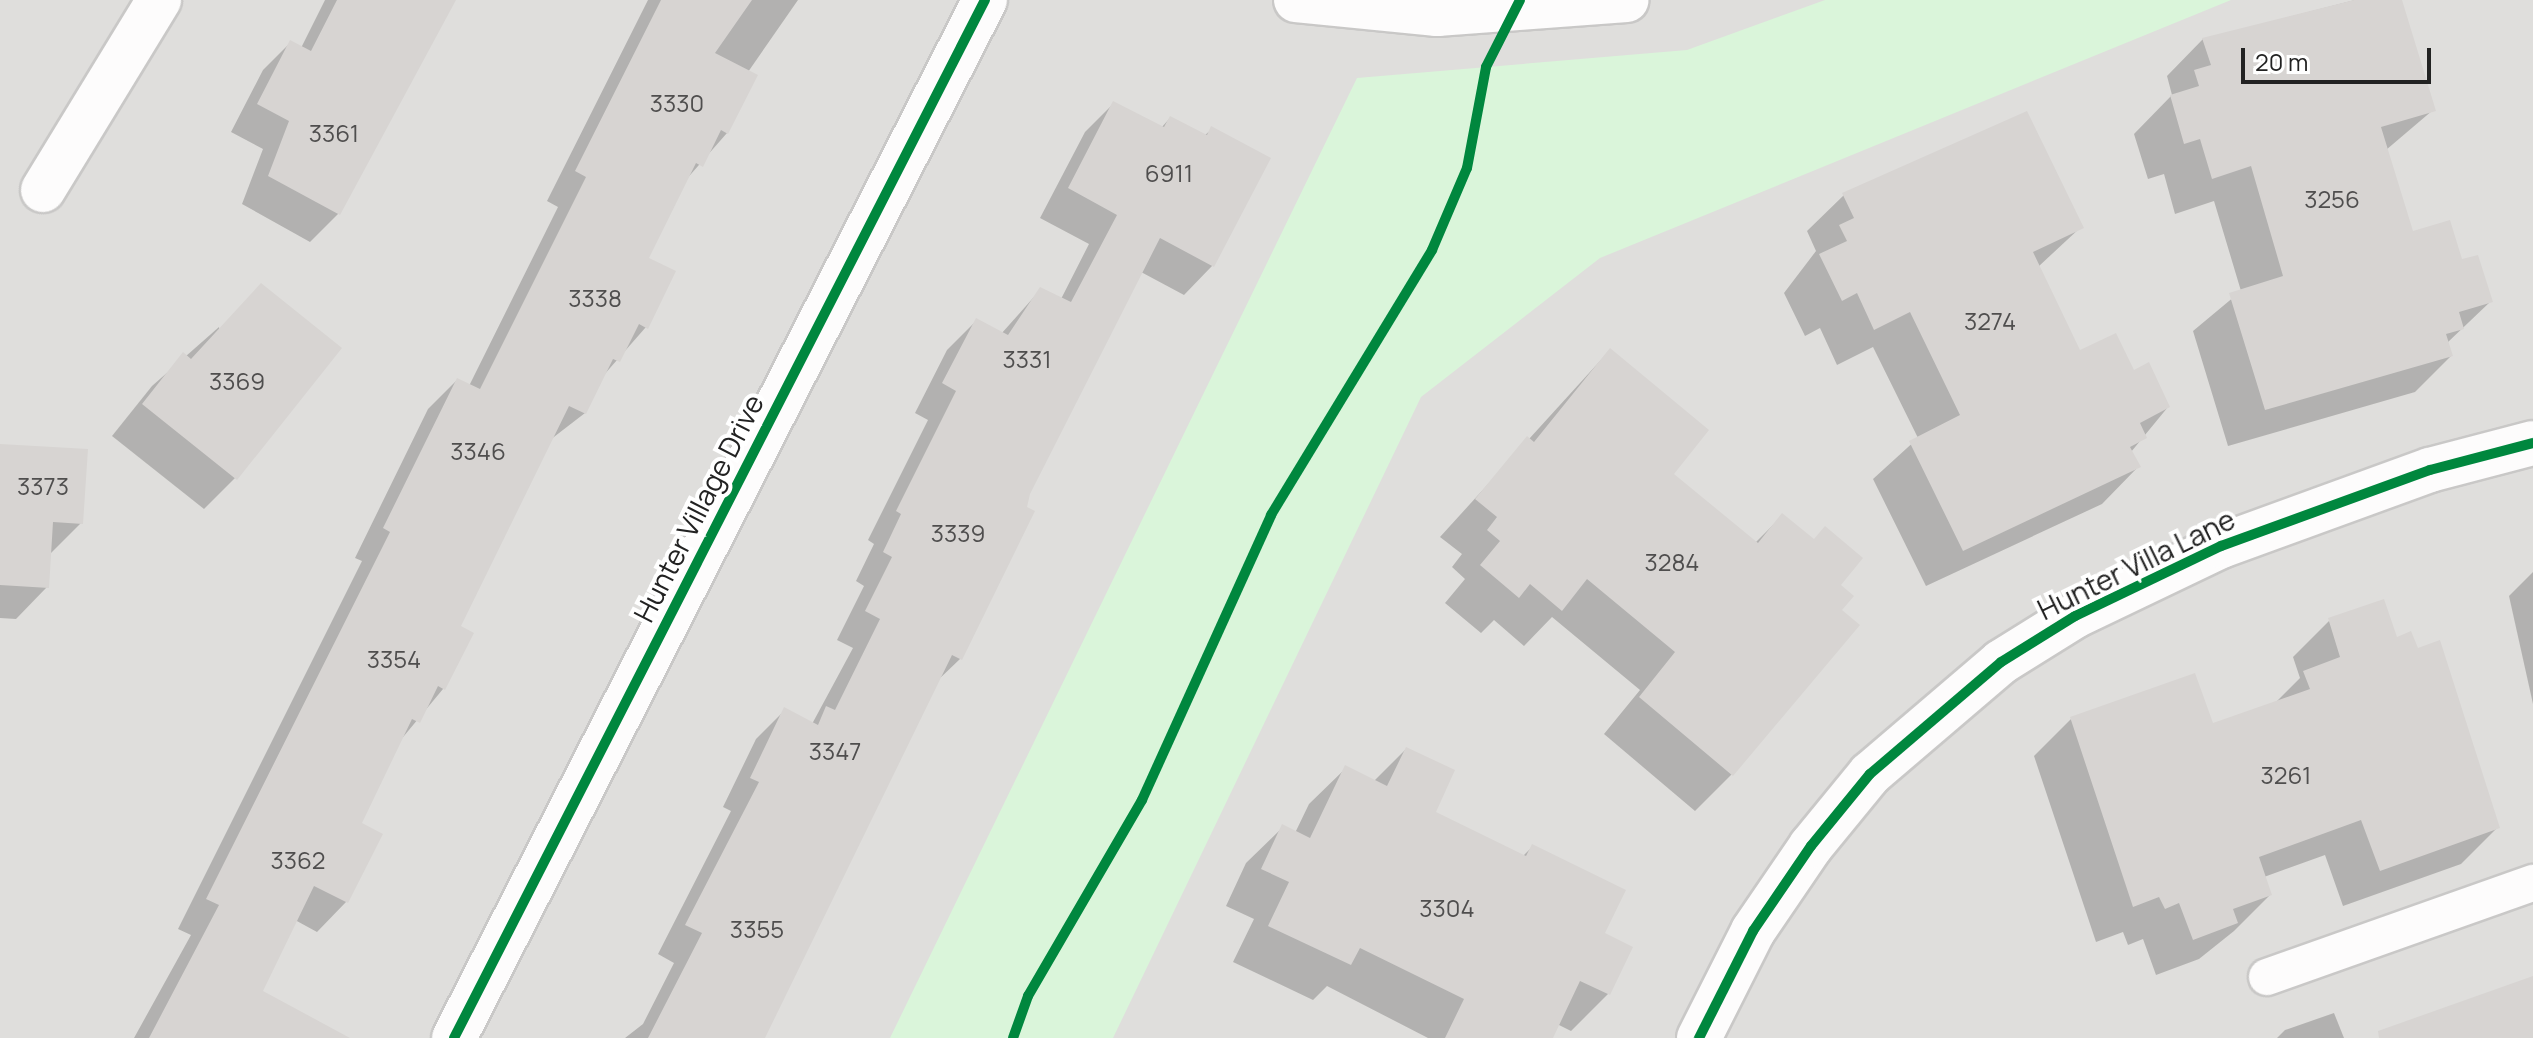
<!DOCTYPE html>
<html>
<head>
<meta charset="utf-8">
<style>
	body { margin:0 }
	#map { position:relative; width:2533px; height:1038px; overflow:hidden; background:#f0eeeb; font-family:Manrope,sans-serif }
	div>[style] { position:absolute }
	.residential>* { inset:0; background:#dfdedc }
	.park>* { inset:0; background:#daf5da }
	.shadow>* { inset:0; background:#0003 }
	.building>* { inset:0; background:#d7d4d2 }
	.roads { filter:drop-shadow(2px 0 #c9c8c7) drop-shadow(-2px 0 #c9c8c7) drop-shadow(0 2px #c9c8c7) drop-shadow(0 -2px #c9c8c7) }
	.lane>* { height:36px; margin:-18px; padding:0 18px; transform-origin:18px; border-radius:18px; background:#fdfcfc }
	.street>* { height:44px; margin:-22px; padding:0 22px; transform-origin:22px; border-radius:22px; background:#fdfcfc }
	.cycleway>* { height:10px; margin:-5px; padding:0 5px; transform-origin:5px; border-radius:5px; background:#00873e }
	span { translate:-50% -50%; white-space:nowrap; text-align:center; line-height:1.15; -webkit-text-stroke:8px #fff; paint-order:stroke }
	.number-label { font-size:24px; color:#4f4e4e }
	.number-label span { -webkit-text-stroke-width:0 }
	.street-label { font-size:28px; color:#222 }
	.scale { position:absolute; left:2241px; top:48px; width:190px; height:36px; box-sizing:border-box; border:4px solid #222; border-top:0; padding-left:10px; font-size:24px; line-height:28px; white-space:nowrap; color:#222; -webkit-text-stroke:6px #fff; paint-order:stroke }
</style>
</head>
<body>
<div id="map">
	<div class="residential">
		<i style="clip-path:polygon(0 0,2533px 0,2533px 1038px,0 1038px)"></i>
	</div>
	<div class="park">
		<i style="clip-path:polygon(1825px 0,2231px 0,1600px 258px,1421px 397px,1113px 1038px,890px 1038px,1357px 78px,1687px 50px)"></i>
	</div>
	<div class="shadow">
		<i style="clip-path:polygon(325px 0,451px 0,338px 214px,310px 242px,242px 204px,263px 149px,231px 132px,263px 70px,291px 42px,301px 48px)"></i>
		<i style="clip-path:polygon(648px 0,798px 0,748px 72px,727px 133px,684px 182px,647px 259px,646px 327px,603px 376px,585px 413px,550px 440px,458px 627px,443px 689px,399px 742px,359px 824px,346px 902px,317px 932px,295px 920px,260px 992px,286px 1038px,134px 1038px,191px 935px,178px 929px,362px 561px,355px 558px,428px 409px,457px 380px,469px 386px,558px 207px,547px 201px)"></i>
		<i style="clip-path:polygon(2355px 0,2400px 0,2433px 110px,2386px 150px,2411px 234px,2461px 262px,2490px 302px,2447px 343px,2451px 356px,2415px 392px,2228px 446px,2193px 331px,2241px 291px,2214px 201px,2175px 214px,2164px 174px,2148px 179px,2134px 134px,2172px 95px,2167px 76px,2203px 39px)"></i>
		<i style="clip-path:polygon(1114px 103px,1161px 128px,1170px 118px,1204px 136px,1212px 129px,1212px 266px,1184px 295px,1141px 272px,1028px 494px,960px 659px,936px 682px,761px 1038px,625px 1038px,643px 1024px,674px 963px,658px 954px,731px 811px,723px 807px,756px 739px,785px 710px,812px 724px,853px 648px,837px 640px,864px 586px,856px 581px,874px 544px,868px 540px,928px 420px,915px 413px,947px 350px,976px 321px,1001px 334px,1041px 289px,1061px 299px,1089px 244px,1040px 218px,1085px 132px)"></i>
		<i style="clip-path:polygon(1844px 195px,2081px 227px,2038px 267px,2079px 353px,2133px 372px,2168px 407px,2131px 452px,2138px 467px,2102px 504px,1926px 586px,1873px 479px,1918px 438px,1873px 347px,1837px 365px,1820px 328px,1805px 336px,1784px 293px,1816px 251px,1807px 231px)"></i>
		<i style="clip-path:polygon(219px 327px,235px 478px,204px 509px,112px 436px,152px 386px)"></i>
		<i style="clip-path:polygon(1610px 350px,1671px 474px,1755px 543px,1782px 516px,1839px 585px,1732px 774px,1695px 811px,1604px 734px,1640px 690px,1552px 617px,1524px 646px,1494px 620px,1481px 633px,1445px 603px,1465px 579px,1452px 567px,1462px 554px,1440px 537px)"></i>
		<i style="clip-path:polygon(0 446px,81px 523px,49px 555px,47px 587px,16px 619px,0 618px)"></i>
		<i style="clip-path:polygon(2533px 572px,2533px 704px,2509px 596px)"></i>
		<i style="clip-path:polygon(2330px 620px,2396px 639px,2498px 827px,2461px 864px,2343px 906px,2325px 855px,2264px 877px,2270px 895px,2234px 931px,2199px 959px,2156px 975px,2143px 939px,2128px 945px,2123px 932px,2096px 942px,2034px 756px,2071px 719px,2212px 726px,2274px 704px,2300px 678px,2293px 657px)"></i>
		<i style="clip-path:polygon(1406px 749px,1433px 813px,1523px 856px,1532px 847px,1602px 934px,1630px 948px,1608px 994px,1571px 1031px,1557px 1024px,1550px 1038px,1428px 1038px,1327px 986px,1313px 1000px,1233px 962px,1254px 919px,1226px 906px,1246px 863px,1283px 827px,1295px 833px,1309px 804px,1346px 768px,1374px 781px)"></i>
		<i style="clip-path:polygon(2334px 1013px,2344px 1038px,2277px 1038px,2285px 1030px)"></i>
	</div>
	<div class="building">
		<i style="clip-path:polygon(337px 0,456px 0,340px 215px,268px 176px,289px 121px,257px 104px,290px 40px,311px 51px)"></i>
		<i style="clip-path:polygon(661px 0,752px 0,715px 53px,758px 75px,728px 134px,721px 130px,703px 167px,696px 163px,649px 258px,676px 271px,648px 329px,639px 324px,620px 362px,613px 359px,586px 414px,569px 406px,461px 626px,474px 633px,445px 690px,438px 686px,420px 723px,412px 719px,362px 823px,383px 834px,348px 903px,314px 886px,263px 991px,350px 1038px,149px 1038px,219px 905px,206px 899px,390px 532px,383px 528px,457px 378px,480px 389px,586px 177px,575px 171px)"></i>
		<i style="clip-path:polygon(2354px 0,2402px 0,2436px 111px,2381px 127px,2413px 231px,2450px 220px,2462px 259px,2478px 255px,2493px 302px,2459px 312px,2464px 329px,2446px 334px,2453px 356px,2265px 410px,2229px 293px,2283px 276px,2251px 166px,2212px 179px,2200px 139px,2184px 144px,2170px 95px,2199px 86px,2194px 70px,2211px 65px,2202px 38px)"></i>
		<i style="clip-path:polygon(1113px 101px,1164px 127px,1170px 116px,1207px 135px,1211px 126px,1271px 158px,1214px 267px,1160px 238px,1030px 494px,1027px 507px,1035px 511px,962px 660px,952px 655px,765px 1038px,648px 1038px,702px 933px,685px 925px,759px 782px,750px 778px,784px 707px,818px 725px,826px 706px,835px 710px,880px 619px,865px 611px,892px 557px,883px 552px,901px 514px,896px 511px,956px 391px,942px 383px,976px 318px,1008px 335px,1040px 287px,1071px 302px,1117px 215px,1068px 188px)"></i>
		<i style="clip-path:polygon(2027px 111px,2084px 228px,2033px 252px,2080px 350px,2116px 333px,2134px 370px,2149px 362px,2170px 407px,2140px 423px,2147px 438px,2130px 447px,2141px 467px,1963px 551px,1909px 441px,1960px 415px,1910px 312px,1874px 330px,1857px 293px,1842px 301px,1819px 254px,1847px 241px,1839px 225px,1854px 218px,1842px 193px)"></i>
		<i style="clip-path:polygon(261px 283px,342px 348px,237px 480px,142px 404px,183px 352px,191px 359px)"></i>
		<i style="clip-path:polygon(1610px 348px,1709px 430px,1674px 474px,1758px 543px,1782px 513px,1814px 539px,1825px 526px,1863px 558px,1841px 585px,1854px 596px,1842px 610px,1860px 625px,1733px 776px,1639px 697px,1675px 652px,1587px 579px,1562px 611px,1530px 584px,1519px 598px,1480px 565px,1500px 541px,1487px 530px,1497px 517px,1475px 499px,1527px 436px,1534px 442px)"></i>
		<i style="clip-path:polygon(0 444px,88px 449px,83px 524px,53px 522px,49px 588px,0 585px)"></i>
		<i style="clip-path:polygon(2384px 599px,2397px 637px,2411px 631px,2418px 648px,2440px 640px,2500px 828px,2380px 871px,2361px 820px,2259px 857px,2272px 895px,2233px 909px,2238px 923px,2193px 940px,2179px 903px,2165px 909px,2159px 897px,2133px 907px,2070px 717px,2195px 673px,2213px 723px,2310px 689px,2303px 671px,2340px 657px,2328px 618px)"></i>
		<i style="clip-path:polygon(1406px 747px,1455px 770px,1436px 812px,1526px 856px,1532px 844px,1626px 890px,1605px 933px,1633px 947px,1610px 995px,1580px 981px,1553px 1038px,1445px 1038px,1464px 999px,1360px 948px,1351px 965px,1268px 926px,1289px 882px,1261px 869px,1282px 824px,1310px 838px,1345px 765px,1387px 786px)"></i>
		<i style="clip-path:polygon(2533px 976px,2533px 1038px,2379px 1038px,2378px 1031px)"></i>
	</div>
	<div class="roads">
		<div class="lane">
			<i style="left:2267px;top:977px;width:282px;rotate:-19.5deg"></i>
		</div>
		<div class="street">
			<i style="left:1296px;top:0;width:142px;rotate:5.7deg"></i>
			<i style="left:1437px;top:14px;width:190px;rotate:-4.2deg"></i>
			<i style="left:43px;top:190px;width:223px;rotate:-58.6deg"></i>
			<i style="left:454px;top:1038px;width:1166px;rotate:-62.91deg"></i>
			<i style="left:1699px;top:1038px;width:120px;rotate:-63.2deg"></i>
			<i style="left:1753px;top:931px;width:103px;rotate:-55.7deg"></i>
			<i style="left:1811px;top:846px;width:93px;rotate:-50.7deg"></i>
			<i style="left:1870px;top:774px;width:172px;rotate:-40.5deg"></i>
			<i style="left:2001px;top:662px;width:87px;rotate:-31.9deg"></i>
			<i style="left:2075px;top:616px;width:162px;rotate:-25.6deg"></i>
			<i style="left:2221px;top:546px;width:222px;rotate:-20deg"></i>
			<i style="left:2430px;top:470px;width:106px;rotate:-14.7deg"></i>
		</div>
	</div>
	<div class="cycleway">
		<i style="left:454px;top:1038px;width:1166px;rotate:-62.91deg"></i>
		<i style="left:1013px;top:1038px;width:45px;rotate:-70.3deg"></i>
		<i style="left:1028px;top:996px;width:227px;rotate:-59.8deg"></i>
		<i style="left:1142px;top:800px;width:313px;rotate:-65.6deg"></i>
		<i style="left:1271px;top:515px;width:310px;rotate:-58.7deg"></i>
		<i style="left:1432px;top:250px;width:89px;rotate:-66.9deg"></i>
		<i style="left:1467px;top:168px;width:103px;rotate:-79.3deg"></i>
		<i style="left:1486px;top:67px;width:75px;rotate:-63.1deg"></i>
		<i style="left:1699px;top:1038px;width:120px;rotate:-63.2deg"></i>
		<i style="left:1753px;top:931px;width:103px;rotate:-55.7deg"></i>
		<i style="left:1811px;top:846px;width:93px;rotate:-50.7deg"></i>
		<i style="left:1870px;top:774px;width:172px;rotate:-40.5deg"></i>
		<i style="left:2001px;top:662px;width:87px;rotate:-31.9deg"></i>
		<i style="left:2075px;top:616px;width:162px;rotate:-25.6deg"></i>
		<i style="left:2221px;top:546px;width:222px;rotate:-20deg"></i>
		<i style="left:2430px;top:470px;width:106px;rotate:-14.7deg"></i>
	</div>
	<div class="number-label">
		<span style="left:677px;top:103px">3330</span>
		<span style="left:334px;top:133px">3361</span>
		<span style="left:1169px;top:173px">6911</span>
		<span style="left:2332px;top:199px">3256</span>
		<span style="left:595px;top:298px">3338</span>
		<span style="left:1990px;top:321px">3274</span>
		<span style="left:1027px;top:359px">3331</span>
		<span style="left:237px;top:381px">3369</span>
		<span style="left:478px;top:451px">3346</span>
		<span style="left:43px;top:486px">3373</span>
		<span style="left:958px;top:533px">3339</span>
		<span style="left:1672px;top:562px">3284</span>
		<span style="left:394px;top:659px">3354</span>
		<span style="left:835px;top:751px">3347</span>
		<span style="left:2286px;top:775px">3261</span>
		<span style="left:298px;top:860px">3362</span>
		<span style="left:1447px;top:908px">3304</span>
		<span style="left:757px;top:929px">3355</span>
	</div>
	<div class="street-label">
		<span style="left:698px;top:508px;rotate:-63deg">Hunter Village Drive</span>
		<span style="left:2136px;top:564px;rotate:-26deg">Hunter Villa Lane</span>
	</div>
	<div class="scale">20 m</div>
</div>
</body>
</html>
